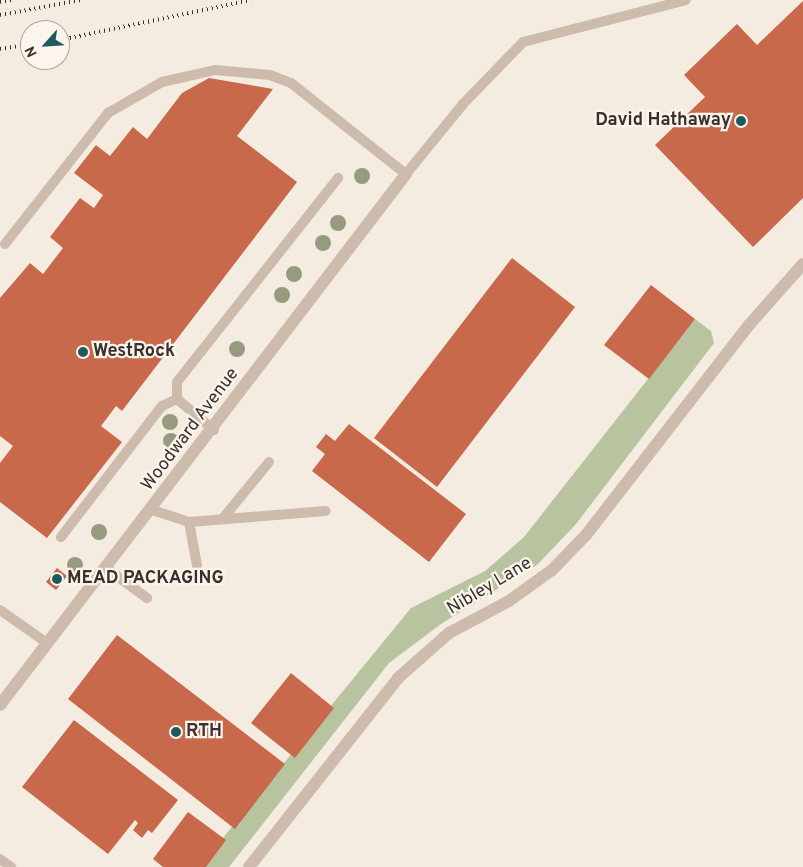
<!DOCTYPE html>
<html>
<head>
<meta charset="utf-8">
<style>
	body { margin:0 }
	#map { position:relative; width:803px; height:867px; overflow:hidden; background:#f4ebe1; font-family:Overpass,sans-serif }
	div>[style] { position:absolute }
	.green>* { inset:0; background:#b8c4a0 }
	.building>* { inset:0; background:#c8694b }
	.service>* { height:10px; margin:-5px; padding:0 5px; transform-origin:5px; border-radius:5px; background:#cdbbac }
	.minor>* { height:12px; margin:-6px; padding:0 6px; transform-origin:6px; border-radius:6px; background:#cdbbac }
	.tertiary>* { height:12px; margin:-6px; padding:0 6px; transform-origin:6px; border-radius:6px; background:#cdbbac }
	.rail>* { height:4px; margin-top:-2px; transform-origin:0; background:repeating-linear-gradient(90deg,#3b302b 0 1px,transparent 0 5px) }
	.trees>* { width:16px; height:16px; margin:-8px; border-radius:50%; background:#969b7f }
	.dots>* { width:14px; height:14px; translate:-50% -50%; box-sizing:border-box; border:2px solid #fbf5ee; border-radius:50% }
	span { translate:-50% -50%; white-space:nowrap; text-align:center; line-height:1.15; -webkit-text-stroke:4.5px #fbf5ee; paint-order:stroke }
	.poi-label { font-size:18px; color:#3b302b; font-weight:700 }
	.right { translate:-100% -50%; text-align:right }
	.left { translate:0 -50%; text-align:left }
	.street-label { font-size:18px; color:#3b302b }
	.north { position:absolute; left:20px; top:20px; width:50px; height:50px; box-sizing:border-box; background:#fbf5ee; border:1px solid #aea6a0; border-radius:50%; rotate:244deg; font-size:14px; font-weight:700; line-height:20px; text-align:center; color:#3b302b }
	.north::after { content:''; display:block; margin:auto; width:18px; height:22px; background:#1f5a5e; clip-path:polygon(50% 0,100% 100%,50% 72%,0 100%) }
</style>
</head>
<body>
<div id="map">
	<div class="green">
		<i style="clip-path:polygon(695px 319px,711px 331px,714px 343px,576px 524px,538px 564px,441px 624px,389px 663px,229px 867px,199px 867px,411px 608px,485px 571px,524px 537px)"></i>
	</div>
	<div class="building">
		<i style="clip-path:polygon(803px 1px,803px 198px,753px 247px,655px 145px,705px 97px,684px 75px,737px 24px,757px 45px)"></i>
		<i style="clip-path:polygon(209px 78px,273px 89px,237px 136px,297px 182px,122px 411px,116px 406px,101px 426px,122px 442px,47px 538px,0 502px,0 463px,13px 446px,0 436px,0 298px,30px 263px,43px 274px,63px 248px,50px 237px,80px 198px,94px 208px,103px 195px,74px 173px,96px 145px,110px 156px,133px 127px,147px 139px,182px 93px)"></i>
		<i style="clip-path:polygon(512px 258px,575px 307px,437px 487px,374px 438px)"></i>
		<i style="clip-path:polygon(651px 285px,695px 319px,649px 379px,604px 345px)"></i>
		<i style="clip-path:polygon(349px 424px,466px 514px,429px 562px,312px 471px,325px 454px,316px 447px,326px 434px,335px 441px)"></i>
		<i style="clip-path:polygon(57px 568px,67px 576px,56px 590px,46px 582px)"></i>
		<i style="clip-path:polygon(117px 635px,285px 764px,235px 829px,68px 699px)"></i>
		<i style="clip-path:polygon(291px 673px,334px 708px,295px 758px,251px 723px)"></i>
		<i style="clip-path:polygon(74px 720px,178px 800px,152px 833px,148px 830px,142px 838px,133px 830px,138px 823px,135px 820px,108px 854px,22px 787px)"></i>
		<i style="clip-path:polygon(188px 812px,226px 840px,206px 867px,163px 867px,153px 859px)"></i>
	</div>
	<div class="service">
		<i style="left:5px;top:244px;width:167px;rotate:-51.8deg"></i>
		<i style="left:108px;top:113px;width:62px;rotate:-29.9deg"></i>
		<i style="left:162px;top:82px;width:54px;rotate:-12.8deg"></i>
		<i style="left:215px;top:70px;width:55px;rotate:5.2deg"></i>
		<i style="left:270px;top:75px;width:22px;rotate:21deg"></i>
		<i style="left:291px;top:83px;width:147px;rotate:38.4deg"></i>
		<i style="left:406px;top:174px;width:90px;rotate:-50.8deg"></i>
		<i style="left:463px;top:104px;width:86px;rotate:-45.9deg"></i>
		<i style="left:523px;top:42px;width:168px;rotate:-14.4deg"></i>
		<i style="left:214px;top:430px;width:48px;rotate:-140deg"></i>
		<i style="left:177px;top:399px;width:17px;rotate:-90deg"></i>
		<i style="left:177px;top:382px;width:260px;rotate:-51.7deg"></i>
		<i style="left:152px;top:510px;width:39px;rotate:18deg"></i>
		<i style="left:189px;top:522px;width:137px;rotate:-4.6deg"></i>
		<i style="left:224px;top:517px;width:71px;rotate:-50.7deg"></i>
		<i style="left:189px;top:522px;width:44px;rotate:79.5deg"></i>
		<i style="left:61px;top:537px;width:165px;rotate:-52.4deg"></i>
		<i style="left:162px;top:406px;width:17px;rotate:-25deg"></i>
		<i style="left:106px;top:568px;width:51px;rotate:36.2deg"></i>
		<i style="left:0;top:610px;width:57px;rotate:35.1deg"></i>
		<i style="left:0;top:859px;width:14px;rotate:36deg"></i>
	</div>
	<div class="minor">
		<i style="left:0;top:705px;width:668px;rotate:-52.6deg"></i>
	</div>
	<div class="tertiary">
		<i style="left:249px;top:867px;width:241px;rotate:-51.7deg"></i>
		<i style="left:398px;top:678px;width:68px;rotate:-41.4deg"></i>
		<i style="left:449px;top:633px;width:68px;rotate:-28.1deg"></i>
		<i style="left:509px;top:601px;width:53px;rotate:-35.8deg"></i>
		<i style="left:552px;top:570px;width:49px;rotate:-45.8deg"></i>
		<i style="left:586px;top:535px;width:266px;rotate:-52.2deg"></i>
		<i style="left:749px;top:325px;width:81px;rotate:-48.5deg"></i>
	</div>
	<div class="rail">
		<i style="left:0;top:2px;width:12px;rotate:-9deg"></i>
		<i style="left:0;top:15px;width:82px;rotate:-10.5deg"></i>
		<i style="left:60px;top:40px;width:195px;rotate:-11.8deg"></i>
		<i style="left:0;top:49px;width:30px;rotate:-9deg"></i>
	</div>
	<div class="trees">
		<i style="left:362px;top:176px"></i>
		<i style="left:338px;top:223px"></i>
		<i style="left:323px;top:243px"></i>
		<i style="left:294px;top:274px"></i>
		<i style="left:282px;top:295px"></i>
		<i style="left:237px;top:349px"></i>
		<i style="left:170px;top:422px"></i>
		<i style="left:171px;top:441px"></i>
		<i style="left:99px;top:532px"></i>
		<i style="left:75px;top:565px"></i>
	</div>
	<div class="dots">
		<i style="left:741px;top:121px;background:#1f5a5e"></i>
		<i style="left:83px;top:352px;background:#1f5a5e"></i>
		<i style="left:57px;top:579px;background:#1f5a5e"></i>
		<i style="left:176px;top:732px;background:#1f5a5e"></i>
	</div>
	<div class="poi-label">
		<span class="right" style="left:731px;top:121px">David Hathaway</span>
		<span class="left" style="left:93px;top:352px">WestRock</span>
		<span class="left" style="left:67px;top:579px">MEAD PACKAGING</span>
		<span class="left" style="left:186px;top:732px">RTH</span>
	</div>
	<div class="street-label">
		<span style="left:191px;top:430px;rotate:-53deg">Woodward Avenue</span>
		<span style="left:490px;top:587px;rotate:-31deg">Nibley Lane</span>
	</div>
	<div class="north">N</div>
</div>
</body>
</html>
